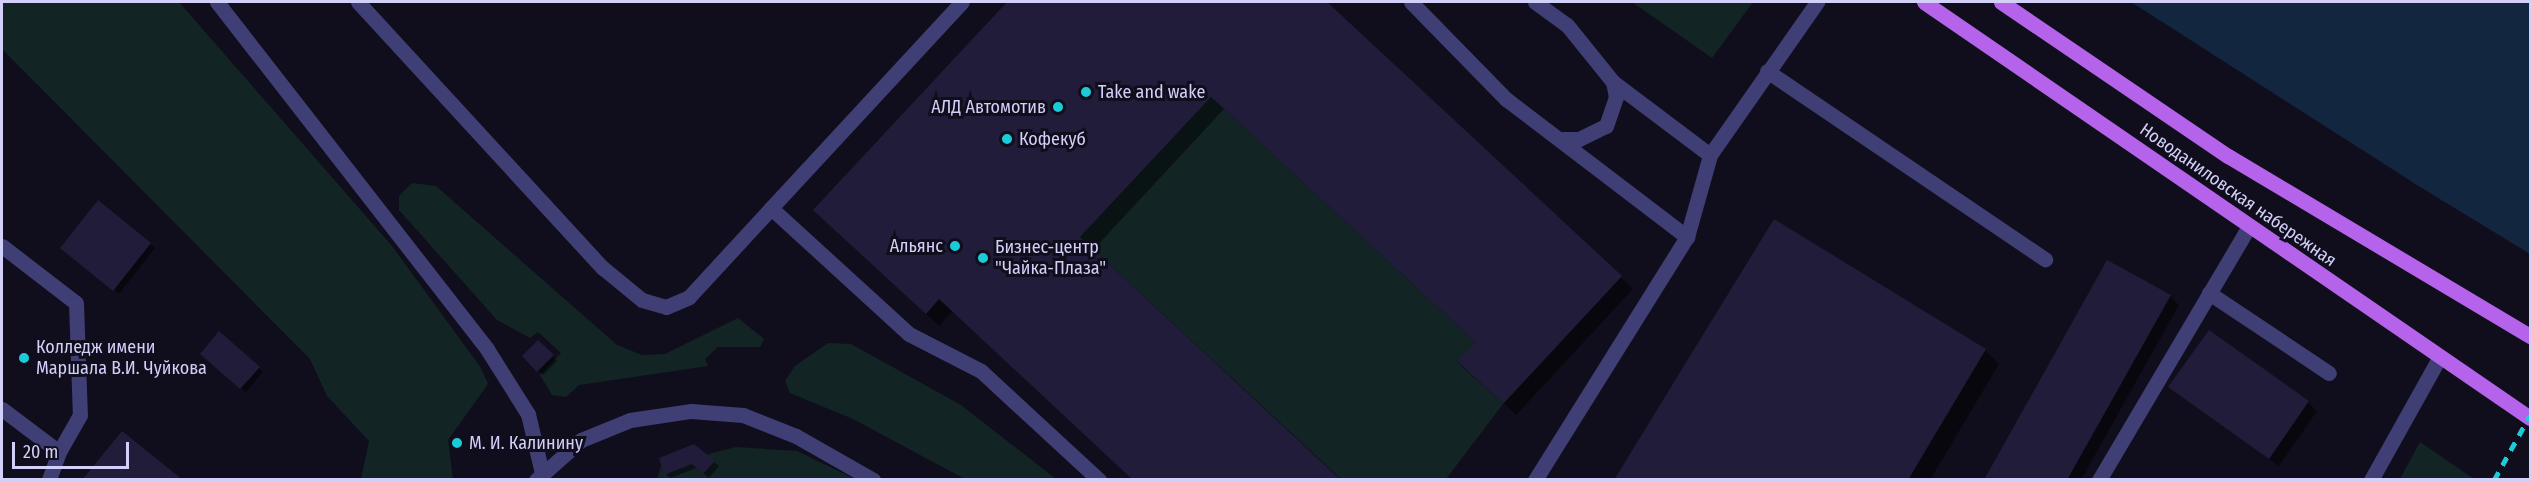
<!DOCTYPE html>
<html>
<head>
<meta charset="utf-8">
<style>
	body { margin:0 }
	#map { position:relative; width:2532px; height:481px; overflow:hidden; background:#100e1c; font-family:"Fira Sans Condensed",sans-serif }
	div>[style] { position:absolute }
	.green>* { inset:0; background:#122524 }
	.water>* { inset:0; background:#132640 }
	.shadow>* { inset:0; background:#0007 }
	.building>* { inset:0; background:#211c3a }
	.minor>* { height:15px; margin:-7.5px; padding:0 7.5px; transform-origin:7.5px; border-radius:7.5px; background:#3f3e75 }
	.major>* { height:15px; margin:-7.5px; padding:0 7.5px; transform-origin:7.5px; border-radius:7.5px; background:#b563eb }
	.rail>* { height:4.5px; margin-top:-2.25px; transform-origin:0; background:repeating-linear-gradient(90deg,#1bcbd8 0 9px,transparent 0 17px) }
	.dots>* { width:16px; height:16px; translate:-50% -50%; box-sizing:border-box; border:3px solid #100e1c; border-radius:50% }
	span { translate:-50% -50%; white-space:nowrap; text-align:center; line-height:1.15; -webkit-text-stroke:6px #100e1c; paint-order:stroke }
	.poi-label { font-size:18px; color:#d2cff9 }
	.left { translate:0 -50%; text-align:left }
	.right { translate:-100% -50%; text-align:right }
	.street-label { font-size:18px; color:#d2cff9 }
	.frame { position:absolute; inset:0; border:3px solid #d2cff9; pointer-events:none }
	.scale { position:absolute; left:12px; top:442px; width:117px; height:27px; box-sizing:border-box; border:3px solid #d2cff9; border-top:0; padding-left:8px; font-size:18px; line-height:21px; white-space:nowrap; color:#d2cff9; -webkit-text-stroke:4px #100e1c; paint-order:stroke }
</style>
</head>
<body>
<div id="map">
	<div class="green">
		<i style="clip-path:polygon(2px 2px,179px 2px,392px 246px,481px 368px,488px 384px,448px 440px,453px 479px,361px 479px,369px 441px,327px 396px,310px 359px,2px 49px)"></i>
		<i style="clip-path:polygon(1632px 2px,1753px 2px,1712px 58px)"></i>
		<i style="clip-path:polygon(1211px 97px,1475px 342px,1457px 362px,1503px 404px,1446px 479px,1341px 479px,1080px 237px)"></i>
		<i style="clip-path:polygon(412px 183px,436px 186px,617px 345px,642px 355px,665px 354px,738px 318px,764px 339px,760px 347px,718px 347px,705px 359px,708px 366px,579px 385px,566px 397px,552px 395px,540px 375px,561px 353px,538px 332px,530px 338px,497px 320px,399px 210px,399px 196px)"></i>
		<i style="clip-path:polygon(828px 343px,851px 344px,961px 405px,1056px 479px,965px 479px,853px 419px,790px 393px,785px 381px,795px 366px)"></i>
		<i style="clip-path:polygon(2420px 442px,2474px 479px,2400px 479px)"></i>
		<i style="clip-path:polygon(736px 447px,797px 451px,855px 479px,657px 480px,661px 466px)"></i>
	</div>
	<div class="water">
		<i style="clip-path:polygon(2131px 2px,2530px 2px,2530px 254px,2417px 185px)"></i>
	</div>
	<div class="shadow">
		<i style="clip-path:polygon(1009px 2px,1324px 2px,1633px 289px,1516px 415px,1472px 374px,1477px 342px,1225px 108px,1092px 251px,953px 311px,939px 326px,815px 210px)"></i>
		<i style="clip-path:polygon(150px 244px,155px 248px,119px 294px,67px 253px)"></i>
		<i style="clip-path:polygon(2170px 296px,2179px 305px,2081px 480px,1986px 480px)"></i>
		<i style="clip-path:polygon(538px 342px,557px 361px,543px 375px,524px 356px)"></i>
		<i style="clip-path:polygon(1985px 350px,1999px 364px,1930px 480px,1616px 480px)"></i>
		<i style="clip-path:polygon(206px 358px,259px 368px,263px 372px,246px 392px)"></i>
		<i style="clip-path:polygon(2170px 387px,2308px 402px,2317px 411px,2279px 466px)"></i>
		<i style="clip-path:polygon(694px 446px,719px 466px,709px 478px,697px 468px,670px 478px,666px 474px)"></i>
	</div>
	<div class="building">
		<i style="clip-path:polygon(1007px 2px,1327px 2px,1622px 276px,1503px 404px,1457px 361px,1475px 342px,1211px 97px,1080px 237px,1341px 480px,1133px 480px,939px 299px,926px 314px,813px 210px)"></i>
		<i style="clip-path:polygon(98px 200px,151px 243px,113px 291px,60px 248px)"></i>
		<i style="clip-path:polygon(1774px 219px,1986px 349px,1908px 480px,1614px 480px)"></i>
		<i style="clip-path:polygon(2107px 260px,2171px 295px,2067px 480px,1984px 480px)"></i>
		<i style="clip-path:polygon(2209px 330px,2309px 401px,2269px 459px,2168px 387px)"></i>
		<i style="clip-path:polygon(219px 331px,260px 367px,240px 389px,200px 354px)"></i>
		<i style="clip-path:polygon(538px 340px,554px 355px,537px 372px,522px 356px)"></i>
		<i style="clip-path:polygon(122px 431px,183px 480px,82px 480px)"></i>
		<i style="clip-path:polygon(694px 444px,715px 461px,703px 474px,692px 464px,664px 475px,659px 458px)"></i>
	</div>
	<div class="minor">
		<i style="left:217px;top:2px;width:440px;rotate:52.1deg"></i>
		<i style="left:487px;top:349px;width:77px;rotate:57.8deg"></i>
		<i style="left:528px;top:414px;width:61px;rotate:76.7deg"></i>
		<i style="left:358px;top:2px;width:362px;rotate:47.4deg"></i>
		<i style="left:603px;top:268px;width:50px;rotate:39.4deg"></i>
		<i style="left:642px;top:300px;width:25px;rotate:16deg"></i>
		<i style="left:666px;top:307px;width:25px;rotate:-23deg"></i>
		<i style="left:689px;top:297px;width:121px;rotate:-47.3deg"></i>
		<i style="left:771px;top:208px;width:187px;rotate:42.4deg"></i>
		<i style="left:909px;top:334px;width:81px;rotate:27.2deg"></i>
		<i style="left:981px;top:371px;width:161px;rotate:42.7deg"></i>
		<i style="left:1411px;top:2px;width:136px;rotate:45.6deg"></i>
		<i style="left:1506px;top:99px;width:228px;rotate:37.3deg"></i>
		<i style="left:1535px;top:2px;width:39px;rotate:36deg"></i>
		<i style="left:1567px;top:25px;width:73px;rotate:51.1deg"></i>
		<i style="left:1613px;top:82px;width:121px;rotate:37deg"></i>
		<i style="left:1767px;top:71px;width:336px;rotate:34.1deg"></i>
		<i style="left:1563px;top:139px;width:16px"></i>
		<i style="left:1579px;top:139px;width:30px;rotate:-26deg"></i>
		<i style="left:1606px;top:126px;width:31px;rotate:-71deg"></i>
		<i style="left:1616px;top:97px;width:15px;rotate:-101deg"></i>
		<i style="left:771px;top:208px;width:281px;rotate:-47.2deg"></i>
		<i style="left:2px;top:246px;width:93px;rotate:37.6deg"></i>
		<i style="left:76px;top:303px;width:112px;rotate:88deg"></i>
		<i style="left:80px;top:415px;width:43px;rotate:119.6deg"></i>
		<i style="left:2209px;top:293px;width:144px;rotate:33.7deg"></i>
		<i style="left:2px;top:409px;width:71px;rotate:37deg"></i>
		<i style="left:59px;top:452px;width:30px;rotate:110deg"></i>
		<i style="left:536px;top:480px;width:60px;rotate:-41.6deg"></i>
		<i style="left:581px;top:440px;width:53px;rotate:-22.2deg"></i>
		<i style="left:630px;top:420px;width:62px;rotate:-8.4deg"></i>
		<i style="left:691px;top:411px;width:52px;rotate:4.4deg"></i>
		<i style="left:743px;top:415px;width:57px;rotate:21.6deg"></i>
		<i style="left:796px;top:436px;width:89px;rotate:29.7deg"></i>
		<i style="left:1535px;top:480px;width:287px;rotate:-58deg"></i>
		<i style="left:1687px;top:237px;width:85px;rotate:-74.3deg"></i>
		<i style="left:1710px;top:155px;width:187px;rotate:-55deg"></i>
		<i style="left:2099px;top:480px;width:295px;rotate:-59.4deg"></i>
		<i style="left:2371px;top:480px;width:137px;rotate:-60.8deg"></i>
	</div>
	<div class="major">
		<i style="left:1924px;top:2px;width:735px;rotate:34.47deg"></i>
		<i style="left:2001px;top:2px;width:274px;rotate:34.2deg"></i>
		<i style="left:2228px;top:156px;width:352px;rotate:30.8deg"></i>
	</div>
	<div class="rail">
		<i style="left:2494px;top:480px;width:74px;rotate:-61deg"></i>
	</div>
	<div class="dots">
		<i style="left:1086px;top:92px;background:#1bcbd8"></i>
		<i style="left:1058px;top:107px;background:#1bcbd8"></i>
		<i style="left:1007px;top:139px;background:#1bcbd8"></i>
		<i style="left:955px;top:246px;background:#1bcbd8"></i>
		<i style="left:983px;top:258px;background:#1bcbd8"></i>
		<i style="left:24px;top:358px;background:#1bcbd8"></i>
		<i style="left:457px;top:443px;background:#1bcbd8"></i>
	</div>
	<div class="poi-label">
		<span class="left" style="left:1098px;top:92px">Take and wake</span>
		<span class="right" style="left:1046px;top:107px">АЛД Автомотив</span>
		<span class="left" style="left:1019px;top:139px">Кофекуб</span>
		<span class="right" style="left:943px;top:246px">Альянс</span>
		<span class="left" style="left:995px;top:258px">Бизнес-центр<br>"Чайка-Плаза"</span>
		<span class="left" style="left:36px;top:358px">Колледж имени<br>Маршала В.И. Чуйкова</span>
		<span class="left" style="left:469px;top:443px">М. И. Калинину</span>
	</div>
	<div class="street-label">
		<span style="left:2238px;top:195px;rotate:35deg">Новоданиловская набережная</span>
	</div>
	<div class="frame"></div>
	<div class="scale">20 m</div>
</div>
</body>
</html>
